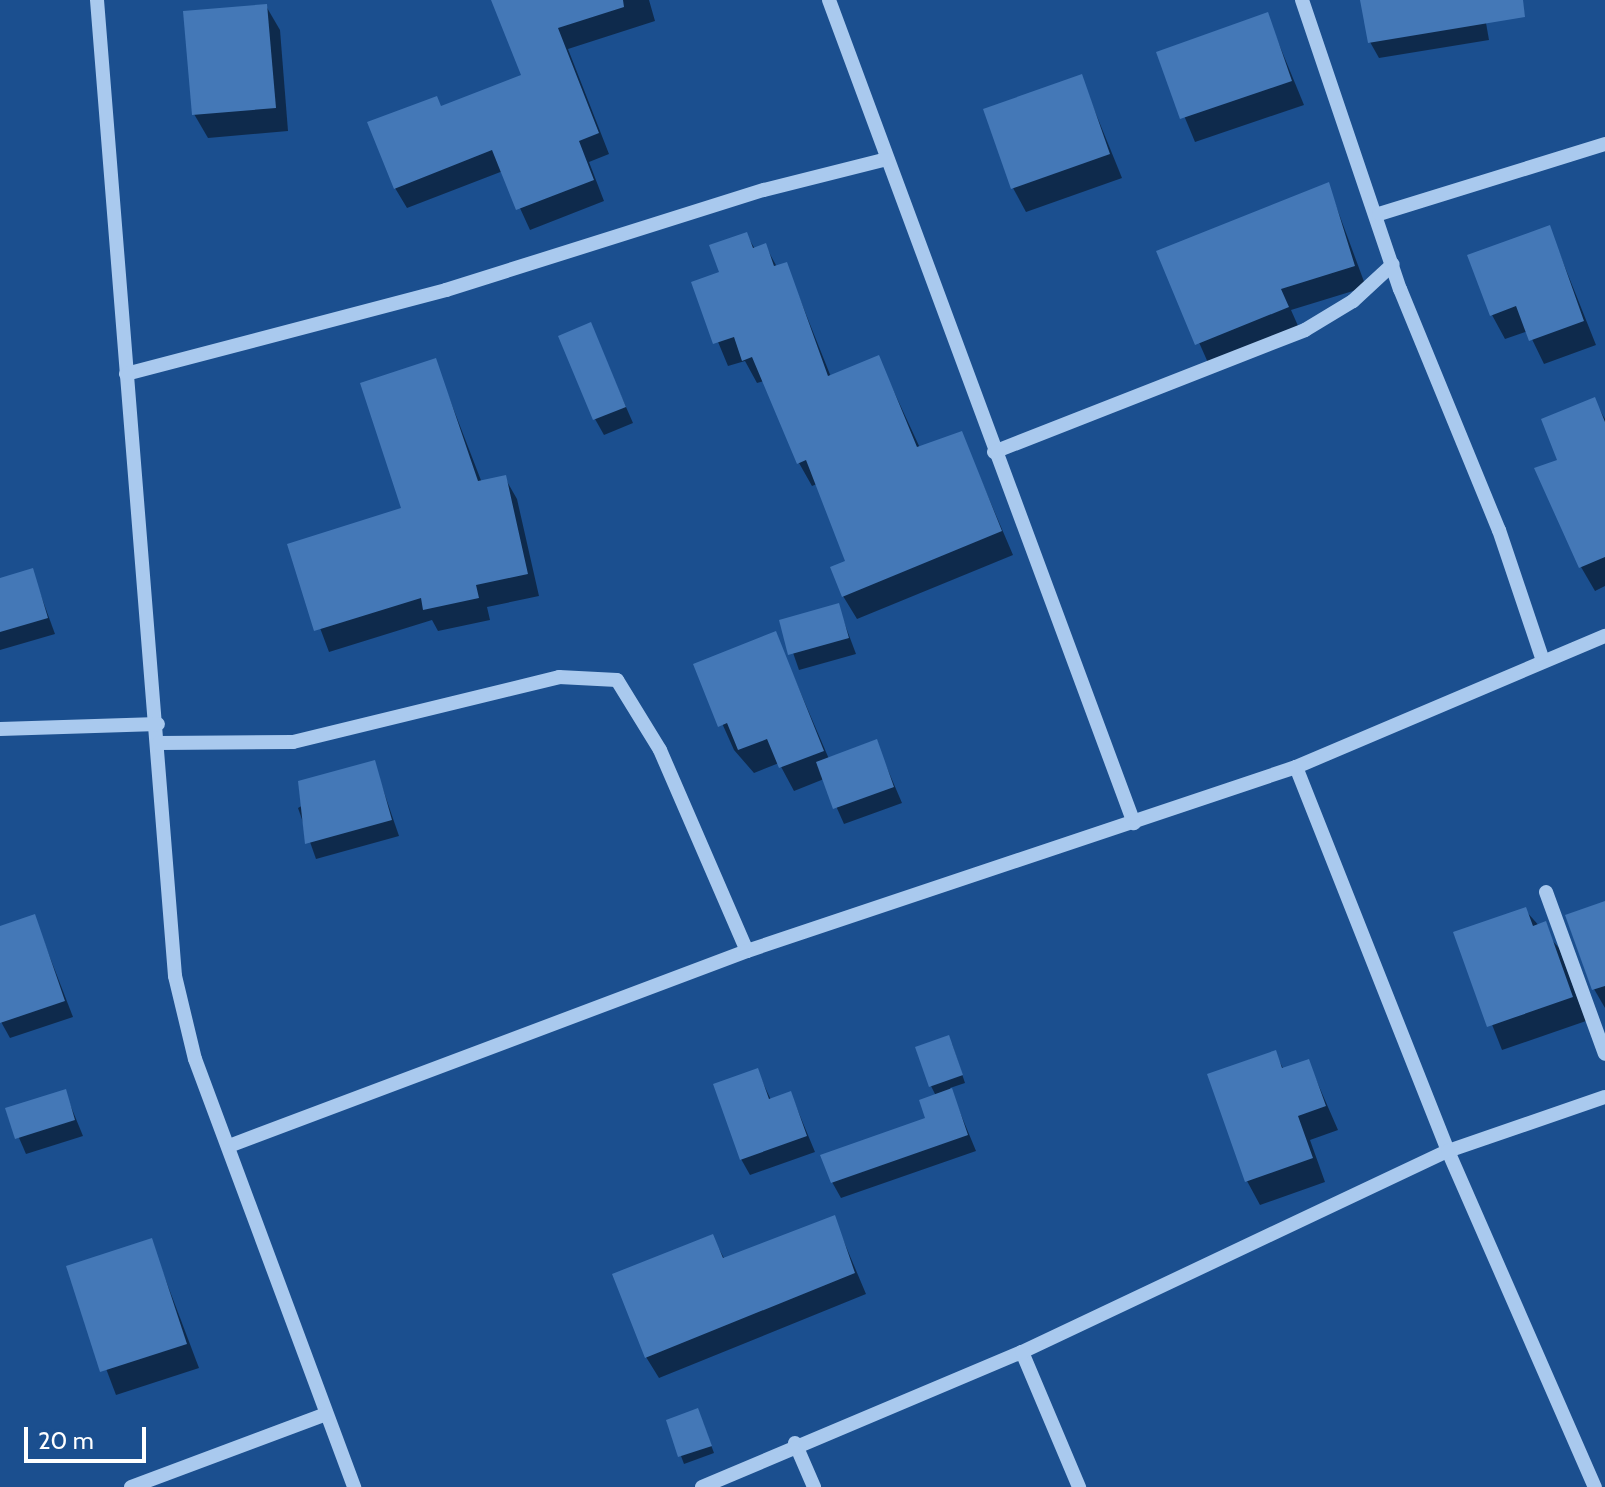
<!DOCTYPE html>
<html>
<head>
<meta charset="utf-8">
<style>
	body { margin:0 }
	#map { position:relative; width:1605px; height:1487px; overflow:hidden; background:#1b4f8f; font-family:Cabin,sans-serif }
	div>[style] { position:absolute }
	.shadow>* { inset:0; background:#0007 }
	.building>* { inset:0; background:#4478b7 }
	.minor>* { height:14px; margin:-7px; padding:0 7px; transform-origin:7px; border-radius:7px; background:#a9c9ee }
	span { translate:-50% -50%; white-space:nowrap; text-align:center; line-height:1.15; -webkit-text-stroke:6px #1b4f8f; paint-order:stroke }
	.scale { position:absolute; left:24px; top:1427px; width:122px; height:36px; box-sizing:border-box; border:4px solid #fff; border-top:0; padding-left:10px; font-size:24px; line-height:28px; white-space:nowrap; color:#fff; -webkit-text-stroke:6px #1b4f8f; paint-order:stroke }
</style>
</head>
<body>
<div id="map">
	<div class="shadow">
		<i style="clip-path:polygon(493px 0,649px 0,655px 21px,568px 49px,609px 154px,589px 162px,604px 201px,530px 230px,503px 171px,407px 208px,395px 188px,442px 108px,523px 76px)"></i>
		<i style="clip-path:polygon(1383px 0,1482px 0,1489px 40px,1379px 58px,1370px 42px)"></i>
		<i style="clip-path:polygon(266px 6px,280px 30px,288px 131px,208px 138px,194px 114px)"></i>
		<i style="clip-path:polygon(1267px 15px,1304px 105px,1195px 142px,1158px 53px)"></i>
		<i style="clip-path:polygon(1081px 77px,1122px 178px,1026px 212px,1013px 188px)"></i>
		<i style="clip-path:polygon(1328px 184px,1366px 287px,1291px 310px,1299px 328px,1209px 365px,1159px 252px)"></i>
		<i style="clip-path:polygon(1549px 227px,1596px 345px,1544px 364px,1528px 331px,1505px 339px,1492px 315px)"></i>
		<i style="clip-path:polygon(746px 234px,755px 249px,765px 245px,777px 267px,786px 264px,831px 377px,878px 357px,920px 448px,961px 433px,1013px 555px,857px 619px,843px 596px,848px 562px,817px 484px,812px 486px,799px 463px,764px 381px,757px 383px,745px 361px,728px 366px,694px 284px,722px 274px)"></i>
		<i style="clip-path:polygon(590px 325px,633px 423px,604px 435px,595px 419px)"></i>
		<i style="clip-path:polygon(435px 361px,482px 483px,505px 478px,517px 499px,539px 596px,487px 607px,490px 620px,438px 631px,432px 620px,329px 652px,289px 545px,404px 509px)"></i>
		<i style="clip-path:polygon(1594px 400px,1605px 419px,1605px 586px,1595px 591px,1581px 567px,1560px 461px)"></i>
		<i style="clip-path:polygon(32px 571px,55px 634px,0 650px,0 580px)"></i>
		<i style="clip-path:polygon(838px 606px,856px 654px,799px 670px,782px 621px)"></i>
		<i style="clip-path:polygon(775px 633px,829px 759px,876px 742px,902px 803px,844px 824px,824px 779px,794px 791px,779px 763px,754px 773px,734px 750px,696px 665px)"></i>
		<i style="clip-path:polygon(374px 763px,399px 836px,316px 859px,298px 808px)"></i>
		<i style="clip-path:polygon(1605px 903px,1605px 1008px,1594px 989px)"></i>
		<i style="clip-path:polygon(1525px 910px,1559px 948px,1586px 1021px,1502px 1050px,1456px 933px)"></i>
		<i style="clip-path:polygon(34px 916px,73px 1017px,10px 1038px,0 1020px,0 928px)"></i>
		<i style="clip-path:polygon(952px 1044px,965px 1083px,950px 1088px,976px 1151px,841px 1198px,832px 1182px,927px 1119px,936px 1096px,931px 1086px)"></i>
		<i style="clip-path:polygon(1275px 1053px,1284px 1070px,1308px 1061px,1338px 1130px,1310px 1140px,1325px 1182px,1260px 1205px,1247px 1181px)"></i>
		<i style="clip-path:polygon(757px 1070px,771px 1100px,791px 1094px,815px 1152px,750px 1175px,741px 1159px)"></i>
		<i style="clip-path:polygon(65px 1092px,83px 1136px,26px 1154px,7px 1110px)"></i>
		<i style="clip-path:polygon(834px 1218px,866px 1294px,659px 1378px,646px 1357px,712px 1236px,725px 1260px)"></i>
		<i style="clip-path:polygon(151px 1241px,199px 1368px,116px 1395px,68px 1268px)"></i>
		<i style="clip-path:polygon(701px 1418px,714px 1453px,684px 1464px,668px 1421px)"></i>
	</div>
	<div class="building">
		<i style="clip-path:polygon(491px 0,623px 0,624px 7px,558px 28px,599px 133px,579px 141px,594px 180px,516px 210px,492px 150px,394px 189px,367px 122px,437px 96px,441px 106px,521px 75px)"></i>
		<i style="clip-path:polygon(1360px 0,1523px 0,1525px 17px,1368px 43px)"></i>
		<i style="clip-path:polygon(267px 4px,276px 108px,192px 115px,183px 11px)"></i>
		<i style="clip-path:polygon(1268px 12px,1292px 81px,1180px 119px,1156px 52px)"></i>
		<i style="clip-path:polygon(1082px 74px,1110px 154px,1011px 189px,983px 109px)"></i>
		<i style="clip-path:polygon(1329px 182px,1355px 266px,1281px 289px,1289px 307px,1195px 345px,1156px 251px)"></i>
		<i style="clip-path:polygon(1550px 225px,1584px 321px,1529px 341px,1516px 306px,1490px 316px,1467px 255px)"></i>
		<i style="clip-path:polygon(747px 232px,753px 248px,766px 243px,774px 266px,787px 262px,828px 376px,879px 355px,917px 447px,962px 431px,1002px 531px,842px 597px,830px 567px,845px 561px,806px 460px,797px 464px,752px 357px,742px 361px,734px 337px,713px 344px,691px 282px,719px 272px,709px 245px)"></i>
		<i style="clip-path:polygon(591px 322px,626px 407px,593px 420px,558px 336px)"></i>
		<i style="clip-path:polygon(436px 358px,478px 481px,506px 475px,528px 574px,476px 585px,479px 598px,423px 610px,421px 598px,314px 631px,287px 544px,401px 508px,360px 383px)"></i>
		<i style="clip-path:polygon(1595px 397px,1605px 422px,1605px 557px,1579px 568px,1534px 468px,1557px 460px,1541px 419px)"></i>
		<i style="clip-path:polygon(33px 568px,48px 618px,0 632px,0 578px)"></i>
		<i style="clip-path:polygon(839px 603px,849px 638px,788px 655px,779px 620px)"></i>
		<i style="clip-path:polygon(776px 631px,824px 751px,779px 768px,767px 739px,738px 750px,727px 723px,718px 727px,693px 664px)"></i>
		<i style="clip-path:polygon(877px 739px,894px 787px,833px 809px,816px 762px)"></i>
		<i style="clip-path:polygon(375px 760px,392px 820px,305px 844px,298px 781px)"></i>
		<i style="clip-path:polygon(1605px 901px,1605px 986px,1592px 990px,1565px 915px)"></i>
		<i style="clip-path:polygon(1526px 907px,1533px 926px,1546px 921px,1573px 997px,1487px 1027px,1453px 932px)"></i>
		<i style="clip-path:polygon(35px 914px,65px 1001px,0 1023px,0 926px)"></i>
		<i style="clip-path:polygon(949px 1035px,963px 1075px,929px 1087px,915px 1047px)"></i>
		<i style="clip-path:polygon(1276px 1050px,1282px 1068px,1309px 1059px,1326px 1106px,1298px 1116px,1313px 1158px,1245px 1182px,1207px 1074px)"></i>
		<i style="clip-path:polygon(758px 1068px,769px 1099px,791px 1091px,807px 1136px,740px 1160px,713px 1084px)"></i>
		<i style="clip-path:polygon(952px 1088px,968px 1135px,831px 1183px,820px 1155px,925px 1118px,919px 1100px)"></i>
		<i style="clip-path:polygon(66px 1089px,75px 1120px,15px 1139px,5px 1108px)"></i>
		<i style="clip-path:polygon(835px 1215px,855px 1273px,645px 1358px,612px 1274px,713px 1234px,723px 1258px)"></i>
		<i style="clip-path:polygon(152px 1238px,187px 1344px,100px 1372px,66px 1266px)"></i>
		<i style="clip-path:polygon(698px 1408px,712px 1446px,678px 1457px,666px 1420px)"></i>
	</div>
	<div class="minor">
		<i style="left:97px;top:0;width:979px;rotate:85.43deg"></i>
		<i style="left:175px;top:976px;width:85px;rotate:76.5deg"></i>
		<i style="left:195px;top:1059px;width:457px;rotate:69.6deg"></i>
		<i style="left:829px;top:0;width:878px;rotate:69.67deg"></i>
		<i style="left:1302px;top:0;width:305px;rotate:71.3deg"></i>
		<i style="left:1400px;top:289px;width:261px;rotate:67.7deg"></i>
		<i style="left:1499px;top:530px;width:135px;rotate:71.4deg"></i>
		<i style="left:1379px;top:214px;width:237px;rotate:-17.2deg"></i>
		<i style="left:126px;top:374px;width:331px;rotate:-14.7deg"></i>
		<i style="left:446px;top:290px;width:333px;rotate:-17.5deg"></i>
		<i style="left:764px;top:190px;width:127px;rotate:-14.1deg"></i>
		<i style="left:994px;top:452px;width:334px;rotate:-21.4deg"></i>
		<i style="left:1305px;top:330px;width:56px;rotate:-31.1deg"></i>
		<i style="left:1353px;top:301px;width:54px;rotate:-42.8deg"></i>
		<i style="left:0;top:729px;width:158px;rotate:-1.8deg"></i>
		<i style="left:159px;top:743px;width:134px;rotate:-0.4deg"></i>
		<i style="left:293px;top:742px;width:274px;rotate:-13.7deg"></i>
		<i style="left:559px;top:677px;width:58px;rotate:3deg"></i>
		<i style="left:617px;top:680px;width:82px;rotate:58.4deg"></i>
		<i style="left:660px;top:750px;width:219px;rotate:66.6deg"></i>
		<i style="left:1296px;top:767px;width:413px;rotate:68.4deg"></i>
		<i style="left:1448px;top:1151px;width:367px;rotate:66.4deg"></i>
		<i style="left:1546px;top:892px;width:172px;rotate:70deg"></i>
		<i style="left:229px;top:1146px;width:553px;rotate:-20.63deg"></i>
		<i style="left:747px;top:951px;width:579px;rotate:-18.53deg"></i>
		<i style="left:1296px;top:767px;width:336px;rotate:-23deg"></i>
		<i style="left:1022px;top:1352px;width:147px;rotate:67.1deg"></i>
		<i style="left:795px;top:1443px;width:48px;rotate:66.6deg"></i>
		<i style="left:131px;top:1487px;width:208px;rotate:-20.5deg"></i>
		<i style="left:702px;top:1487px;width:347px;rotate:-22.9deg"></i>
		<i style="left:1022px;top:1352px;width:471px;rotate:-25.3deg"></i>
		<i style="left:1448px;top:1151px;width:166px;rotate:-19deg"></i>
	</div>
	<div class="scale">20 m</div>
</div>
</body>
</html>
